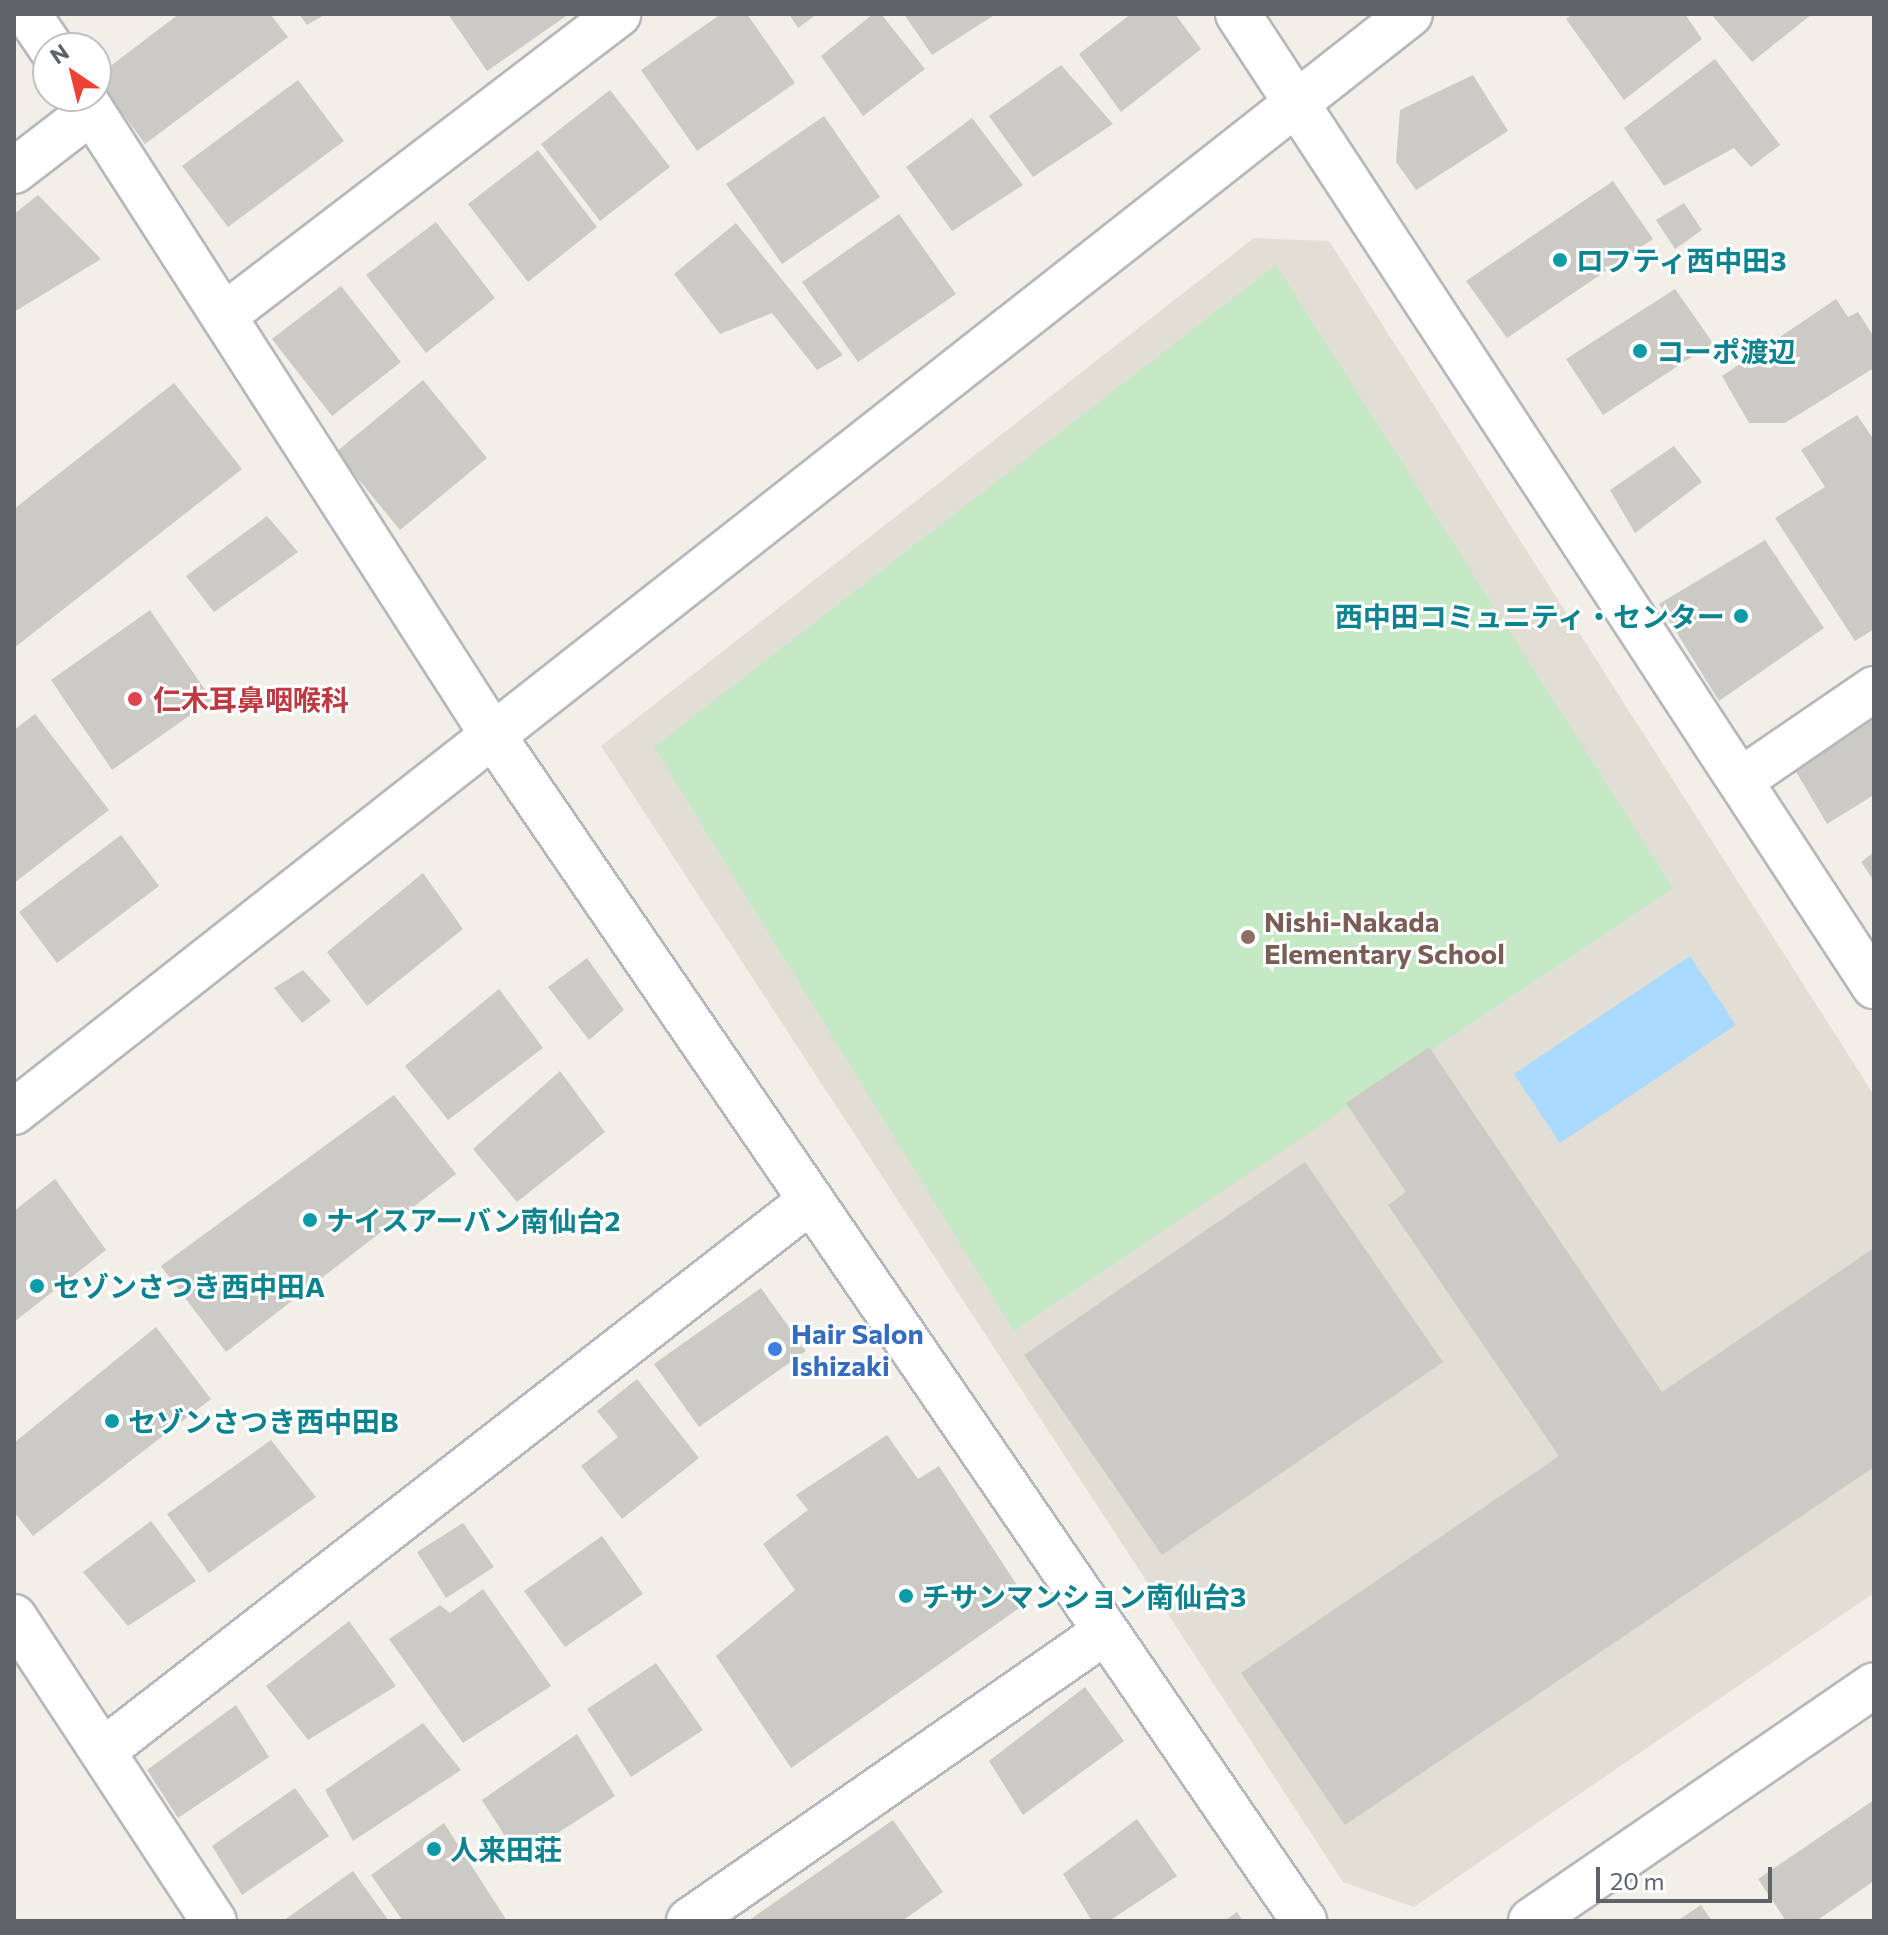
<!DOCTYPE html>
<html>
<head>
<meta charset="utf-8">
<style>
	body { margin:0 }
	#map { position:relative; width:1888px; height:1935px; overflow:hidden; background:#f1efe8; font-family:Commissioner,"Noto Sans JP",sans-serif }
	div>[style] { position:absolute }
	.education>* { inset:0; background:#e1ded6 }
	.green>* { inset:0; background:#c5e8c5 }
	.water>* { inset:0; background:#aadaff }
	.building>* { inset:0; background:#cccac5 }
	.roads { filter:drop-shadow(2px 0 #b5b8bc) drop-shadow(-2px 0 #b5b8bc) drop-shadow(0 2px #b5b8bc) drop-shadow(0 -2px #b5b8bc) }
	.minor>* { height:44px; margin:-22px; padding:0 22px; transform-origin:22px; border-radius:22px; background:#fff }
	.dots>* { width:22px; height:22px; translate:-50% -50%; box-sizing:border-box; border:4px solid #fff; border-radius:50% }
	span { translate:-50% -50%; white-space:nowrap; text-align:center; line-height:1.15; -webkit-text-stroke:6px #fff; paint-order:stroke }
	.culture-label { font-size:28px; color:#0d838f; font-weight:700 }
	.left { translate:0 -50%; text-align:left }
	.right { translate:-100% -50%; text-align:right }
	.health-label { font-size:28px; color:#be3a42; font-weight:700 }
	.education-label { font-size:28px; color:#785e54; font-weight:700 }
	.shop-label { font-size:28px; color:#366cbe; font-weight:700 }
	.frame { position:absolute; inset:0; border:16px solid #5f6368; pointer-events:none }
	.north { position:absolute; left:32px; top:32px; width:80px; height:80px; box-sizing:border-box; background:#fff; border:2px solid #bfc1c3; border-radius:50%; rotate:325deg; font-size:22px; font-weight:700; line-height:32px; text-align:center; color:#5f6368 }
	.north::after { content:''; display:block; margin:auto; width:28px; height:36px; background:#ea4335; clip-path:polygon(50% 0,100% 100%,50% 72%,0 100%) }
	.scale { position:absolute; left:1596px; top:1867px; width:176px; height:36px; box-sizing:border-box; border:4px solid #5f6368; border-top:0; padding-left:10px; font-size:24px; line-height:28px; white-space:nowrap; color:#5f6368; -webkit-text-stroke:6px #fff; paint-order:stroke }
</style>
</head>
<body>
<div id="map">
	<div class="education">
		<i style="clip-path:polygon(1254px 238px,1329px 241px,1874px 1095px,1874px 1593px,1414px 1907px,1343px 1882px,601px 746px)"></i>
	</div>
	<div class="green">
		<i style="clip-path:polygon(1276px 265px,1673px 888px,1014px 1331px,654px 747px)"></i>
	</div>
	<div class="water">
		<i style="clip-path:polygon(1690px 956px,1736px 1025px,1560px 1143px,1514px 1074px)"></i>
	</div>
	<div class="building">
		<i style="clip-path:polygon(179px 14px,270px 14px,288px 37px,145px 144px,96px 77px)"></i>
		<i style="clip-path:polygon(299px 14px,326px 14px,307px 25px)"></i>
		<i style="clip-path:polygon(448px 14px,569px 14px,487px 71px)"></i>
		<i style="clip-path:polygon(721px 14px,747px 14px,795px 83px,697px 151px,641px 70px)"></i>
		<i style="clip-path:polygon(789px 14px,817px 14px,798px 28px)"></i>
		<i style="clip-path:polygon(873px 14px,881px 14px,925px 69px,863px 116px,821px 56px)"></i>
		<i style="clip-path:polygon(904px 14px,996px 14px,932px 55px)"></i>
		<i style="clip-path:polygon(1131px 14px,1175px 14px,1201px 49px,1121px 112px,1079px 54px)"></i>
		<i style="clip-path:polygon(1573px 14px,1685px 14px,1702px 39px,1624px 100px,1566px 19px)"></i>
		<i style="clip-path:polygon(1711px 14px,1812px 14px,1752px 62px)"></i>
		<i style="clip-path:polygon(1715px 59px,1780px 145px,1751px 167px,1734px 148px,1664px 186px,1624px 128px)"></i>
		<i style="clip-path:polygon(1061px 65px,1113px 124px,1033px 177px,989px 116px)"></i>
		<i style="clip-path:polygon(1473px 75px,1508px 131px,1416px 190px,1396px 162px,1400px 110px)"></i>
		<i style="clip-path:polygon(298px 80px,344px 141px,228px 227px,182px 166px)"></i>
		<i style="clip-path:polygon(610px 90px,670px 167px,600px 221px,541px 144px)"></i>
		<i style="clip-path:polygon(824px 116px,880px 197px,782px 264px,726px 184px)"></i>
		<i style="clip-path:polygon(972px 118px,1023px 185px,952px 231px,906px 167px)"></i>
		<i style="clip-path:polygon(538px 150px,597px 227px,528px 282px,468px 204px)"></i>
		<i style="clip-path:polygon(1613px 181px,1653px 239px,1507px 338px,1466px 281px)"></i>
		<i style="clip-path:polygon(38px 195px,101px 259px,14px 312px,14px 214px)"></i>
		<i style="clip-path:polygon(1684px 203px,1702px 230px,1675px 249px,1656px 220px)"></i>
		<i style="clip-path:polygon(899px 214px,956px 294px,858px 362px,802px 282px)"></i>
		<i style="clip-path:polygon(436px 222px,495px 298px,426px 353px,366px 275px)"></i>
		<i style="clip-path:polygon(736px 223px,843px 355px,817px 370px,772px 313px,720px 334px,674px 274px)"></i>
		<i style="clip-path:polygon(341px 286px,401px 362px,332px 416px,272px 339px)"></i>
		<i style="clip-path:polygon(1675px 289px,1713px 343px,1603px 415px,1566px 359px)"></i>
		<i style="clip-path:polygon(1836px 299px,1848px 317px,1858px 312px,1874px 337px,1874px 368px,1785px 423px,1749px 423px,1722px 376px)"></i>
		<i style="clip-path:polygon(423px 380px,487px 458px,400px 530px,336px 452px)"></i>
		<i style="clip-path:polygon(174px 383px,242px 469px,14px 648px,14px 509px)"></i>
		<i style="clip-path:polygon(1857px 415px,1874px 440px,1874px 629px,1855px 641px,1775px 518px,1825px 487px,1801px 450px)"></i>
		<i style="clip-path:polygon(1674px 446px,1702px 482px,1635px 533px,1610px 490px)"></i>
		<i style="clip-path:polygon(267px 516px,298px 552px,214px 612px,186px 576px)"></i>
		<i style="clip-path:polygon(1765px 540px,1824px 628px,1719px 701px,1659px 604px)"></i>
		<i style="clip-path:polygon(150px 610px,212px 700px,112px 770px,51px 680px)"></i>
		<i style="clip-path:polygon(35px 714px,109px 810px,14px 883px,14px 730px)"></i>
		<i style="clip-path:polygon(1874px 717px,1874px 795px,1827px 824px,1795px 770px)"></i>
		<i style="clip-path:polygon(121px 835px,159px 886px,57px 963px,19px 912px)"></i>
		<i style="clip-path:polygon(1874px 852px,1874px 881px,1861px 862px)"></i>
		<i style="clip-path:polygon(423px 873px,463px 929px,367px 1006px,327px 952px)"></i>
		<i style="clip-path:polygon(587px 958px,624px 1010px,589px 1040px,548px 987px)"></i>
		<i style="clip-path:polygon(303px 970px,331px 1001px,302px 1023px,274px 988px)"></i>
		<i style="clip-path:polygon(499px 989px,543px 1048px,448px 1120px,405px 1066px)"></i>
		<i style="clip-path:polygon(1429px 1047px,1662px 1392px,1874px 1248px,1874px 1467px,1345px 1825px,1241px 1673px,1559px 1456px,1388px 1205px,1406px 1192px,1346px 1103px)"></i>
		<i style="clip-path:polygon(560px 1071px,605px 1132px,517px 1202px,473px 1149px)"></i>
		<i style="clip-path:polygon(394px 1095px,456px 1174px,226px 1352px,161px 1266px)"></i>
		<i style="clip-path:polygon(1305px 1162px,1443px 1362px,1162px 1555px,1024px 1355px)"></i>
		<i style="clip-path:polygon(55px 1179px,106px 1250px,14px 1322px,14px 1211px)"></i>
		<i style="clip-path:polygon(761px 1288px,806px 1351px,699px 1427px,654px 1364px)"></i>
		<i style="clip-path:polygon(156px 1327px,211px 1399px,33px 1536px,14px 1512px,14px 1443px)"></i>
		<i style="clip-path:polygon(637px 1379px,699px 1458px,622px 1519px,581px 1466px,618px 1437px,597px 1411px)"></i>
		<i style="clip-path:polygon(887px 1435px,918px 1479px,939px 1466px,1028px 1602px,791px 1768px,716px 1656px,795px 1590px,763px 1544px,808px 1510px,796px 1495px)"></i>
		<i style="clip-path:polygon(271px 1440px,316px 1497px,209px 1573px,167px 1514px)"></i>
		<i style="clip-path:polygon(151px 1521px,196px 1581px,128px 1626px,83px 1572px)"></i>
		<i style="clip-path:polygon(463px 1523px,494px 1567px,446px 1598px,417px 1552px)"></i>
		<i style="clip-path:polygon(602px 1536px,643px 1594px,565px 1647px,524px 1591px)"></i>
		<i style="clip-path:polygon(483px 1589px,551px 1686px,463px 1743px,389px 1639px,440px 1605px,450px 1613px)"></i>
		<i style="clip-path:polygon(349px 1621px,396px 1686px,308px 1740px,266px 1686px)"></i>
		<i style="clip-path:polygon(656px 1663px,703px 1730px,631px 1777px,587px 1709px)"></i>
		<i style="clip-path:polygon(1085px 1687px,1124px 1741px,1023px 1815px,989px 1761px)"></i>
		<i style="clip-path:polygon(236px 1705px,269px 1757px,178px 1818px,147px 1770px)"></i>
		<i style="clip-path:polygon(423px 1723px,461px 1770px,353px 1841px,325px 1790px)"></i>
		<i style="clip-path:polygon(577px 1734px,615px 1796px,519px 1858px,482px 1800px)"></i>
		<i style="clip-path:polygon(295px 1788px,329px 1836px,242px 1895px,212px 1846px)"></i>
		<i style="clip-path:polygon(1874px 1800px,1874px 1881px,1816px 1921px,1786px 1921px,1758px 1879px)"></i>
		<i style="clip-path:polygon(1137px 1819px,1177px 1876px,1109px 1921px,1092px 1921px,1063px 1874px)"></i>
		<i style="clip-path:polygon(893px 1820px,943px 1892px,902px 1921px,748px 1921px)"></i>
		<i style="clip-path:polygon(444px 1823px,507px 1921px,403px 1921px,371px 1875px)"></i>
		<i style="clip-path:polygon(353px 1871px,389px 1921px,283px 1921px)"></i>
		<i style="clip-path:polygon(1701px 1905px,1712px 1921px,1677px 1921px)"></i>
		<i style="clip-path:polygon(1237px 1912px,1243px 1921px,1224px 1921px)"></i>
	</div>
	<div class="roads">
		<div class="minor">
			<i style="left:28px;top:14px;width:41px;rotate:55.9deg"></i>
			<i style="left:1238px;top:14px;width:1162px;rotate:56.8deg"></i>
			<i style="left:82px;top:96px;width:762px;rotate:57.27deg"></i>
			<i style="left:494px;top:737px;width:1435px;rotate:55.62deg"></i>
			<i style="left:14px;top:171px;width:98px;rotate:-37.6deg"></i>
			<i style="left:226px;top:314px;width:494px;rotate:-37.4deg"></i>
			<i style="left:1741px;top:780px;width:161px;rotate:-34.4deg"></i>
			<i style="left:14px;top:1112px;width:1776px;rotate:-38.19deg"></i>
			<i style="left:14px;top:1617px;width:364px;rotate:56.7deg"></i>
			<i style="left:103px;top:1751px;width:894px;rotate:-37.87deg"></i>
			<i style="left:689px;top:1921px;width:507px;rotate:-34.79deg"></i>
			<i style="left:1531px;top:1921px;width:416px;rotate:-34.5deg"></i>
		</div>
	</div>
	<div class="dots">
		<i style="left:1560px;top:260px;background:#0f9aa8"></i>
		<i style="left:1640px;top:351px;background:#0f9aa8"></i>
		<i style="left:1741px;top:616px;background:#0f9aa8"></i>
		<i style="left:135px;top:699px;background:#e0444e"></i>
		<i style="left:1248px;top:937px;background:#8d6e63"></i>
		<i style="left:310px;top:1220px;background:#0f9aa8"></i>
		<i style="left:37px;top:1286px;background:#0f9aa8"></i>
		<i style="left:775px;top:1349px;background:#3f7fe0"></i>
		<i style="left:112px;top:1421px;background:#0f9aa8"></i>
		<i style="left:906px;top:1596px;background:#0f9aa8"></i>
		<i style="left:434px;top:1849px;background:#0f9aa8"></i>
	</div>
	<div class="culture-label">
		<span class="left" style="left:1576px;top:260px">ロフティ西中田3</span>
		<span class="left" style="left:1656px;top:351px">コーポ渡辺</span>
		<span class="right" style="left:1725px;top:616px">西中田コミュニティ・センター</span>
		<span class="left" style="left:326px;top:1220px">ナイスアーバン南仙台2</span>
		<span class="left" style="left:53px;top:1286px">セゾンさつき西中田A</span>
		<span class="left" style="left:128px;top:1421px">セゾンさつき西中田B</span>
		<span class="left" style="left:922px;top:1596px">チサンマンション南仙台3</span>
		<span class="left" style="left:450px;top:1849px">人来田荘</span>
	</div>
	<div class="health-label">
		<span class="left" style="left:153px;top:699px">仁木耳鼻咽喉科</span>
	</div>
	<div class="education-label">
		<span class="left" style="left:1264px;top:937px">Nishi-Nakada<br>Elementary School</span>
	</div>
	<div class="shop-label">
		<span class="left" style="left:791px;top:1349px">Hair Salon<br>Ishizaki</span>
	</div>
	<div class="frame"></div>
	<div class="north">N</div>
	<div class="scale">20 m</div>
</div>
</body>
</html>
